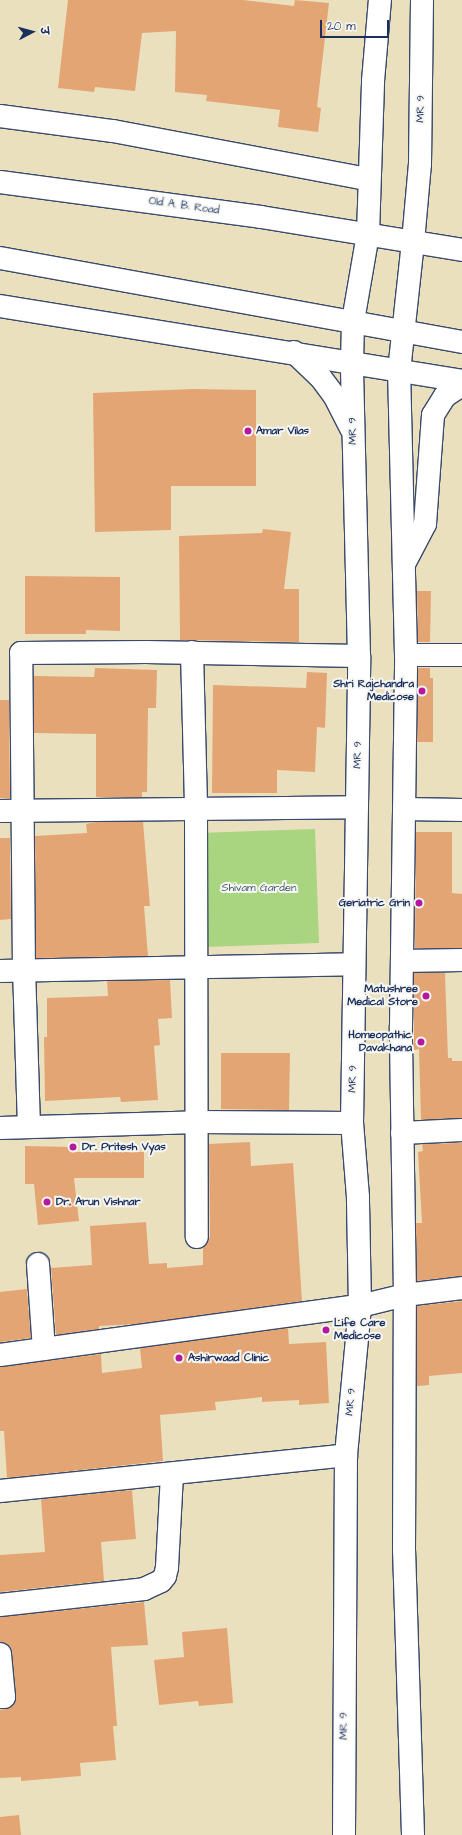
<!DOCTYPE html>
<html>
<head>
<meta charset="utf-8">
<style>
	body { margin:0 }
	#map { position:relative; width:462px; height:1835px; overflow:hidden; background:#ebe0be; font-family:"Architects Daughter","Playpen Sans Deva",sans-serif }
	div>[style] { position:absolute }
	.green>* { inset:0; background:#a9d581 }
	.building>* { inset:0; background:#e4a575 }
	.roads { filter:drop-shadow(1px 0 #3a4a6c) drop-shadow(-1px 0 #3a4a6c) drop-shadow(0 1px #3a4a6c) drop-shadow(0 -1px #3a4a6c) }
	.minor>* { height:22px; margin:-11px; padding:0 11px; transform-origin:11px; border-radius:11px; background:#fff }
	.major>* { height:22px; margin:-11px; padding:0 11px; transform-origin:11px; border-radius:11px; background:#fff }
	.dots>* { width:11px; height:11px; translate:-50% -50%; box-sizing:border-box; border:2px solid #f6f6f2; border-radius:50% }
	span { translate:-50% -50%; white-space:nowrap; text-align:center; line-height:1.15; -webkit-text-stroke:4px #f6f6f2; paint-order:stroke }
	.street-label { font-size:11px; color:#1b2f5e }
	.poi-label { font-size:11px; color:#1b2f5e; font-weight:700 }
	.left { translate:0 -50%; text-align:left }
	.right { translate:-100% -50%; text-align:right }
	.park-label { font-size:11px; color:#3e5867 }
	.north { position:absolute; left:12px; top:12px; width:40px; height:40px; -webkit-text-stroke:3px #f6f6f2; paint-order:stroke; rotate:84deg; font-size:11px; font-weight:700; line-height:16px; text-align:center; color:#1b2f5e }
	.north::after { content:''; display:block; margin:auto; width:14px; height:18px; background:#1b2f5e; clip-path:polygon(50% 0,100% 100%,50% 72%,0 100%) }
	.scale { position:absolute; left:320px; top:20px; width:69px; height:18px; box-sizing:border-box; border:2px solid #1b2f5e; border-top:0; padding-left:5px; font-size:12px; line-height:14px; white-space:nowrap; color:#1b2f5e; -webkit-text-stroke:3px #f6f6f2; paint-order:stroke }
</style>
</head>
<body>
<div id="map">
	<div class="green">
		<i style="clip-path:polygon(315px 829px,319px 943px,203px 947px,199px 833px)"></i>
	</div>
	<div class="building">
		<i style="clip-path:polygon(68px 0,243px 0,294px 6px,295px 0,329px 3px,317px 107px,321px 108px,318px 132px,278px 127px,280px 110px,206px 101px,207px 95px,175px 92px,176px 31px,142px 33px,135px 91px,95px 87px,94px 92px,58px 88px)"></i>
		<i style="clip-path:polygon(193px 389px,256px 390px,256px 486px,171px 486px,171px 530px,95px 532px,93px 393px)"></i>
		<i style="clip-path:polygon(263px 529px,291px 532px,284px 589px,299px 589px,299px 642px,180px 640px,179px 536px,262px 533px)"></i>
		<i style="clip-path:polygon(25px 576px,120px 577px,120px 631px,86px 630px,86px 634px,25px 634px)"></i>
		<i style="clip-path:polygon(417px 591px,431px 591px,430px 642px,418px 642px)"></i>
		<i style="clip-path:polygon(95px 668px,157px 670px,156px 708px,148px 708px,147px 792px,142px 792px,142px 797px,96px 797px,96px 734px,34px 733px,34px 676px,94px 677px)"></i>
		<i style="clip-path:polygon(418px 668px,430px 668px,430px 678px,433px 678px,433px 742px,417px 742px)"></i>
		<i style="clip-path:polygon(307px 672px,327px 673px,325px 728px,317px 727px,315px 772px,277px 770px,277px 793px,212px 793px,213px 685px,306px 688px)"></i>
		<i style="clip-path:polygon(0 700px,9px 700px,10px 798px,0 798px)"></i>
		<i style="clip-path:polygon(96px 822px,143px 822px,150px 906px,144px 906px,148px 956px,36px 958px,35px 836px,87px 833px,86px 824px)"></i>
		<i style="clip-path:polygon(416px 832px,452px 832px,452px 893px,462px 894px,462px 948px,415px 948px)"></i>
		<i style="clip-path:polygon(0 838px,10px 838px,11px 919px,0 920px)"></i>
		<i style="clip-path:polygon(414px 973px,445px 973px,448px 1058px,452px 1058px,452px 1061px,462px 1061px,462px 1118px,421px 1120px,419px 1049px,414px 1050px)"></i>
		<i style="clip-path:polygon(170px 980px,172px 1018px,158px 1019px,160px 1045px,154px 1046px,158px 1100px,121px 1102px,120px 1097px,45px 1101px,44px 1037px,47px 1037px,47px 998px,108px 996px,107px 981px)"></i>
		<i style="clip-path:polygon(221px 1053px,290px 1053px,289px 1110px,221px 1109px)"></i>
		<i style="clip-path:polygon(250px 1142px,251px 1166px,293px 1163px,302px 1301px,139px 1324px,99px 1326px,99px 1329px,56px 1335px,51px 1268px,92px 1265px,90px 1226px,146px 1222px,149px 1264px,167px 1263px,167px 1268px,203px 1265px,203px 1248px,210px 1237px,209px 1144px)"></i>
		<i style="clip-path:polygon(462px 1143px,462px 1276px,417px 1281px,416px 1223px,422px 1223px,418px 1152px,423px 1151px,422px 1144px)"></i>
		<i style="clip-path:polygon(25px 1146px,73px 1147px,73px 1152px,144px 1152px,144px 1178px,74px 1178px,79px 1221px,38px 1225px,34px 1184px,25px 1184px)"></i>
		<i style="clip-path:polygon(27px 1289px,31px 1338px,0 1342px,0 1292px)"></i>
		<i style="clip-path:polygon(462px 1301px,462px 1373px,429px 1376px,429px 1385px,417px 1386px,417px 1306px)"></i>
		<i style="clip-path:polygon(288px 1328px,289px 1344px,326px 1342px,329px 1403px,299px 1405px,299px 1400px,262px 1402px,262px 1397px,215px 1402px,216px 1410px,160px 1415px,163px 1461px,7px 1478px,4px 1431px,0 1431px,0 1367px,101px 1354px,102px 1373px,142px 1368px,140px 1348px)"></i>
		<i style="clip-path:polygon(132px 1490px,136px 1539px,101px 1542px,104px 1581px,0 1592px,0 1555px,45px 1552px,41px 1499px)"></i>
		<i style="clip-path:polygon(144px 1602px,148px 1645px,111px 1647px,117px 1726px,113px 1726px,116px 1760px,80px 1763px,81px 1776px,21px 1781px,21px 1777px,0 1778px,0 1710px,11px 1707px,16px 1696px,12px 1652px,10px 1646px,0 1642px,0 1617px)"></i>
		<i style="clip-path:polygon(227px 1628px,233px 1703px,199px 1706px,198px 1701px,159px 1705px,154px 1660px,184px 1657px,182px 1632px)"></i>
		<i style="clip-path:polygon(19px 1815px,21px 1835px,0 1835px,0 1817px)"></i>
	</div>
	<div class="roads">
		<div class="minor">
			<i style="left:0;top:116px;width:114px;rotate:7.6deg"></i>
			<i style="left:113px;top:131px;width:259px;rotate:10.7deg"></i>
			<i style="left:368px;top:234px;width:153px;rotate:-88.1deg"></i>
			<i style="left:373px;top:81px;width:81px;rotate:-85.1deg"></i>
			<i style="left:413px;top:242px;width:78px;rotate:-84.9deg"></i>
			<i style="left:420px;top:164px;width:164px;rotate:-89.3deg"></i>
			<i style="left:0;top:306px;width:468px;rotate:9.2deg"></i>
			<i style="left:192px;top:652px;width:156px;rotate:88.5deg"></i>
			<i style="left:196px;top:808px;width:429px;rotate:89.9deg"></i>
			<i style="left:406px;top:655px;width:56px"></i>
			<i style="left:404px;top:809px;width:58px;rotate:1deg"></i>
			<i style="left:0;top:811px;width:357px;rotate:-0.6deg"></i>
			<i style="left:402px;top:961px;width:60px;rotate:-1deg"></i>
			<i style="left:0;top:971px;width:354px;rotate:-1.1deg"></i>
			<i style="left:29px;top:1127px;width:156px;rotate:-91.8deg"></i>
			<i style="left:24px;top:971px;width:318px;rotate:-90.5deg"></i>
			<i style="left:21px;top:653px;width:125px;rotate:-0.5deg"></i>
			<i style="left:146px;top:652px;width:213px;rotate:1.1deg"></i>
			<i style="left:0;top:1128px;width:198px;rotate:-1.7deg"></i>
			<i style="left:198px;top:1122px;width:154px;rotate:0.4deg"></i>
			<i style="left:402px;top:1133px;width:60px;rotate:-2.9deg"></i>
			<i style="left:38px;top:1264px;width:85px;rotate:86deg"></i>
			<i style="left:0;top:1355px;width:363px;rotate:-7.8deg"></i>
			<i style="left:360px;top:1306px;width:46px;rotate:-13.7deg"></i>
			<i style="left:405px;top:1295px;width:57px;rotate:-7deg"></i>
			<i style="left:0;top:1491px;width:348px;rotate:-5.9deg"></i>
			<i style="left:0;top:1605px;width:145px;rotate:-6.3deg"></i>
			<i style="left:144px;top:1589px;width:19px;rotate:-25deg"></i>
			<i style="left:161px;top:1581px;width:6px;rotate:-51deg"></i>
			<i style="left:165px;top:1576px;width:9px;rotate:-77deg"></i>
			<i style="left:167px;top:1567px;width:93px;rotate:-86.9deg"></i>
			<i style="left:0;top:1654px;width:43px;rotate:84.7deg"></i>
			<i style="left:4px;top:1697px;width:4px;rotate:180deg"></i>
		</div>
		<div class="major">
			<i style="left:0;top:182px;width:263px;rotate:7.6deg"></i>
			<i style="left:261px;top:217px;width:204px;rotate:9.3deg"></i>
			<i style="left:0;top:258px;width:470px;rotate:10.3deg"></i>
			<i style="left:294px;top:352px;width:37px;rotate:44deg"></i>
			<i style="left:321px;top:378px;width:21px;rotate:53deg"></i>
			<i style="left:334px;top:395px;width:38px;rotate:63deg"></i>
			<i style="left:405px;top:562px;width:43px;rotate:-62.2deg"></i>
			<i style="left:425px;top:524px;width:109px;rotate:-85.8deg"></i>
			<i style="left:433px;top:415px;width:22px;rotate:-58deg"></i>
			<i style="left:445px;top:396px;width:20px;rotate:-33deg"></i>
			<i style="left:344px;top:1835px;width:380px;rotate:-89.7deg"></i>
			<i style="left:346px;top:1455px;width:150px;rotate:-84.6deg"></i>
			<i style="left:360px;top:1306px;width:109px;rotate:-91.1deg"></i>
			<i style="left:358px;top:1197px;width:74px;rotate:-94.6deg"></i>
			<i style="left:352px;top:1123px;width:467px;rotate:-89.1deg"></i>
			<i style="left:359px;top:656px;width:293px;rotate:-91.4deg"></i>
			<i style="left:352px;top:363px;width:42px;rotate:-88.6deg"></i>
			<i style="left:353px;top:321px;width:88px;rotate:-80.2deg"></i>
			<i style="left:413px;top:1835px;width:285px;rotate:-91.8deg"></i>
			<i style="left:404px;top:1550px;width:255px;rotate:-89.8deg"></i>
			<i style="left:405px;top:1295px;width:269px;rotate:-90.9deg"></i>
			<i style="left:401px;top:1026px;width:371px;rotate:-89.2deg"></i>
			<i style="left:406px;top:655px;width:284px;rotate:-91.4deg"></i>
			<i style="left:399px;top:371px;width:130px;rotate:-83.8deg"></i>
		</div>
	</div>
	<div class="dots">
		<i style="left:248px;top:431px;background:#b5179e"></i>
		<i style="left:422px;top:691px;background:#b5179e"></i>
		<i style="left:419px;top:903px;background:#b5179e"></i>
		<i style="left:426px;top:996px;background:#b5179e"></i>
		<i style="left:421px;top:1042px;background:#b5179e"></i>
		<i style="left:73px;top:1147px;background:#b5179e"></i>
		<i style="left:47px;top:1202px;background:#b5179e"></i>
		<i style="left:326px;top:1330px;background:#b5179e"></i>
		<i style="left:179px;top:1358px;background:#b5179e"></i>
	</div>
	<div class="street-label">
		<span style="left:421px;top:109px;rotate:-89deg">MR 9</span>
		<span style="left:184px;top:206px;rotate:8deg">Old A. B. Road</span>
		<span style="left:353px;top:431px;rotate:-91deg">MR 9</span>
		<span style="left:358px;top:755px;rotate:-89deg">MR 9</span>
		<span style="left:353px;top:1079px;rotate:-89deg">MR 9</span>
		<span style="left:351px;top:1402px;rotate:-85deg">MR 9</span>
		<span style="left:344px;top:1726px;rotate:-90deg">MR 9</span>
	</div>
	<div class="poi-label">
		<span class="left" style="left:256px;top:431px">Amar Vilas</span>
		<span class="right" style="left:414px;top:691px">Shri Rajchandra<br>Medicose</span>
		<span class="right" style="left:410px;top:903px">Geriatric Grin</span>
		<span class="right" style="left:418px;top:996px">Matushree<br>Medical Store</span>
		<span class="right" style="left:412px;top:1042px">Homeopathic<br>Davakhana</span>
		<span class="left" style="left:82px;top:1147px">Dr. Pritesh Vyas</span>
		<span class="left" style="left:56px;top:1202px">Dr. Arun Vishnar</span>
		<span class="left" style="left:334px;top:1330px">Life Care<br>Medicose</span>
		<span class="left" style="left:188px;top:1358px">Ashirwaad Clinic</span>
	</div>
	<div class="park-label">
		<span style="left:259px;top:888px">Shivam Garden</span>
	</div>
	<div class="north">उ</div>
	<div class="scale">20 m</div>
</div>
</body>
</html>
